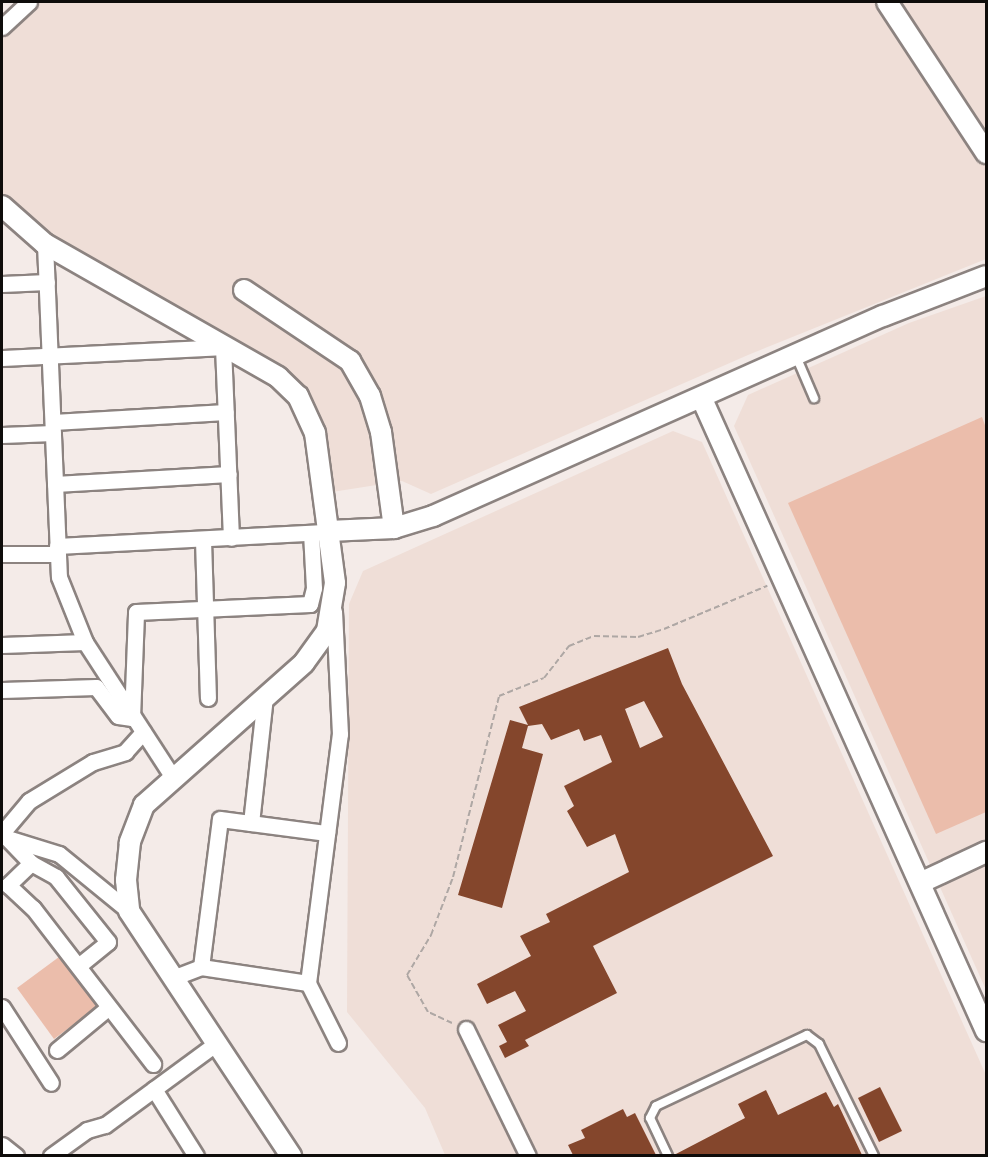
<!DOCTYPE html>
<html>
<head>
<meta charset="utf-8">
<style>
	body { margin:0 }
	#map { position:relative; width:988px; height:1157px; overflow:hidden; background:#f4ebe8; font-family:Mulish,sans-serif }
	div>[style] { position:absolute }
	.built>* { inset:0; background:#efded7 }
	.green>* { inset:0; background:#ebbdab }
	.building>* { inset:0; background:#84462c }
	.path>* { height:2px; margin-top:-1px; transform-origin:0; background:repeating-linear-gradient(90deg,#aea7a4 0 6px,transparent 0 9px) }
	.roads { filter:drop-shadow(2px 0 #8c8380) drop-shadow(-2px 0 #8c8380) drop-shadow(0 2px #8c8380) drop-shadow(0 -2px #8c8380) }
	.service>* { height:8px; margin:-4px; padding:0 4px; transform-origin:4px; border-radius:4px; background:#fff }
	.minor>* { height:15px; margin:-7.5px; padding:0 7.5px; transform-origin:7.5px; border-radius:7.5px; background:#fff }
	.tertiary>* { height:20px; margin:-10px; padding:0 10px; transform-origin:10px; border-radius:10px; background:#fff }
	span { translate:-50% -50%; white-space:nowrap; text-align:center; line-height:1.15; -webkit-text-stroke:6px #fff9f7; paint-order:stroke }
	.frame { position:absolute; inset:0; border:3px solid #0e0c0a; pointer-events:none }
</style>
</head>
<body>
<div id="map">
	<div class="built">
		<i style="clip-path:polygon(38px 2px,986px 2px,986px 259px,748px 355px,431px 494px,402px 481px,332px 492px,307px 394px,292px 376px,56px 240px,2px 193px,2px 35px)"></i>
		<i style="clip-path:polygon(986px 296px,986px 990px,734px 426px,748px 395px,909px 323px)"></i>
		<i style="clip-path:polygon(673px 431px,702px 442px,986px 1075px,986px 1155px,445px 1155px,425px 1108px,347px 1012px,349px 604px,363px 571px)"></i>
	</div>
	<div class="green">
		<i style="clip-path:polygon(982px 417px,986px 428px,986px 812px,936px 834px,788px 503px)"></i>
		<i style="clip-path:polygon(63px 954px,100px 1005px,54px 1039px,17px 988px)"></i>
	</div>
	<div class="building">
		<i style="clip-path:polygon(evenodd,668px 648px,682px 684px,773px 856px,593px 946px,617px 993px,525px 1040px,529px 1046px,505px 1058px,499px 1046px,507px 1042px,498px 1025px,526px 1011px,515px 991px,487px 1004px,477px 984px,531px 956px,520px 936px,550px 922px,546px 914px,629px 872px,615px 834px,587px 847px,567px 811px,574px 806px,564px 786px,612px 762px,601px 735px,584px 741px,579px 729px,551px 740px,542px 724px,528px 726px,522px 748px,543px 754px,502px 908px,458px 895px,510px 720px,528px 725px,519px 707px,668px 648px,644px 701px,663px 737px,640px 748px,625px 709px,644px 701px)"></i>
		<i style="clip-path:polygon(880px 1087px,902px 1131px,879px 1142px,858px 1098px)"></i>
		<i style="clip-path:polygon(766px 1090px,778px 1115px,826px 1092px,834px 1107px,838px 1104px,862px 1155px,674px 1155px,745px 1118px,738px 1104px)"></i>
		<i style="clip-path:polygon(623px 1109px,627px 1117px,635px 1113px,656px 1155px,573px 1155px,568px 1145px,585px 1138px,581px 1130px)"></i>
	</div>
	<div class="path">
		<i style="left:452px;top:1023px;width:26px;rotate:-155deg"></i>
		<i style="left:428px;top:1012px;width:43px;rotate:-119.6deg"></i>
		<i style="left:407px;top:975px;width:47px;rotate:-59deg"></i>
		<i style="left:431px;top:935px;width:62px;rotate:-69.2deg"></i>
		<i style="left:453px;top:877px;width:187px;rotate:-75.7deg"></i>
		<i style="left:499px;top:696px;width:48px;rotate:-21.8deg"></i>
		<i style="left:544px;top:678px;width:41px;rotate:-52deg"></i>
		<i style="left:569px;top:646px;width:27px;rotate:-22deg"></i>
		<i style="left:594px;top:636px;width:44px;rotate:1.3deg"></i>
		<i style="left:638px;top:637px;width:27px;rotate:-17deg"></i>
		<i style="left:664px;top:629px;width:112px;rotate:-22.7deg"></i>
	</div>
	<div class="roads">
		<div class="service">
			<i style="left:796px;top:356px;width:46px;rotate:66.8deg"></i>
			<i style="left:668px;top:1156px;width:42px;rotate:-115.3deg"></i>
			<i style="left:650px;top:1118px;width:13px;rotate:-63deg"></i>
			<i style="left:656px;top:1106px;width:167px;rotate:-25.2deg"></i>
			<i style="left:807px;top:1035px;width:15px;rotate:37deg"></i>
			<i style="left:819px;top:1044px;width:125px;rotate:63.8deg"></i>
		</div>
		<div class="minor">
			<i style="left:2px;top:27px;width:37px;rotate:-43deg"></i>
			<i style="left:45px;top:244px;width:333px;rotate:87.6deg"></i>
			<i style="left:59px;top:577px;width:70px;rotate:68.2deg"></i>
			<i style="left:85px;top:642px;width:160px;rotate:57deg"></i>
			<i style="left:2px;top:284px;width:45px;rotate:-2.5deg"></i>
			<i style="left:2px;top:358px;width:221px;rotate:-2.8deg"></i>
			<i style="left:223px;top:347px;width:191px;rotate:87.6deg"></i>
			<i style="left:53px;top:422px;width:173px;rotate:-3.3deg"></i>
			<i style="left:2px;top:435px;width:51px;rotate:-2.2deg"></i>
			<i style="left:55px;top:484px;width:174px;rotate:-3.3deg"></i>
			<i style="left:203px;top:540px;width:158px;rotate:88.2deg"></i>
			<i style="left:57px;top:546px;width:263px;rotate:-3deg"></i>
			<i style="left:2px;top:554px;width:55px"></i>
			<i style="left:2px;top:645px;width:83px;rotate:-2.1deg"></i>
			<i style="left:2px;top:690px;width:94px;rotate:-1.8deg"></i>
			<i style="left:96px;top:687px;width:36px;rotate:53deg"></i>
			<i style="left:118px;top:716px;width:14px;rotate:8deg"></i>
			<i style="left:132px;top:718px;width:106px;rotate:-87.8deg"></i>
			<i style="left:136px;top:612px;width:174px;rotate:-2.6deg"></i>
			<i style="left:310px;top:604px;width:16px;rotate:-76deg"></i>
			<i style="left:314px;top:588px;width:55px;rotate:-93.1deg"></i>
			<i style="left:251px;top:823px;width:127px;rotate:-83.7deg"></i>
			<i style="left:2px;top:833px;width:42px;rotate:-49.8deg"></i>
			<i style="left:29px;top:801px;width:75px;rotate:-31.4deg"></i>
			<i style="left:93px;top:762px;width:34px;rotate:-17deg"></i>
			<i style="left:125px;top:752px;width:27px;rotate:-48deg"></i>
			<i style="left:7px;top:838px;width:35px;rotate:46deg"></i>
			<i style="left:31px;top:863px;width:32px;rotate:136deg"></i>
			<i style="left:8px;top:885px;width:34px;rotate:43deg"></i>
			<i style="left:33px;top:908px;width:197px;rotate:52.4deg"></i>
			<i style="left:7px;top:838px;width:54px;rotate:17.1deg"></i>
			<i style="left:59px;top:854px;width:90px;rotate:39.2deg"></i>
			<i style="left:31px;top:863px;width:29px;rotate:29deg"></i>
			<i style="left:56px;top:877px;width:83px;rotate:51.3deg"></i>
			<i style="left:108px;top:942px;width:38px;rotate:141deg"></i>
			<i style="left:201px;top:967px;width:149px;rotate:-82.7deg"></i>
			<i style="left:220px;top:819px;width:108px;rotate:7.5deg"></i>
			<i style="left:175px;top:977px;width:28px;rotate:-21deg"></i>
			<i style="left:201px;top:967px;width:108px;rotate:8.5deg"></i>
			<i style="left:308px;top:983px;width:251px;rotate:-82.7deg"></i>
			<i style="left:340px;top:734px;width:123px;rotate:-92.8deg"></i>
			<i style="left:308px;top:983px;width:67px;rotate:63.4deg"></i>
			<i style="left:2px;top:1007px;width:90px;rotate:57.2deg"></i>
			<i style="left:466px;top:1029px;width:141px;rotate:64deg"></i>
			<i style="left:57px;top:1050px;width:67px;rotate:-39.6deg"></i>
			<i style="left:154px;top:1089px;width:79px;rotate:57.9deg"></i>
			<i style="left:2px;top:1145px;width:18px;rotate:38deg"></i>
			<i style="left:51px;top:1156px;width:44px;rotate:-35.8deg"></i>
			<i style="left:87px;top:1130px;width:19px;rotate:-16deg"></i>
			<i style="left:105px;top:1125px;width:140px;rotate:-36.3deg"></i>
		</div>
		<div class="tertiary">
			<i style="left:887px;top:2px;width:181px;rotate:56.7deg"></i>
			<i style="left:2px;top:206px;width:57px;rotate:41.5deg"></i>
			<i style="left:45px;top:244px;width:268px;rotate:29.7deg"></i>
			<i style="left:278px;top:377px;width:28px;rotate:44deg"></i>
			<i style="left:298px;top:396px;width:41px;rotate:65.3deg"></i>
			<i style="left:315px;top:433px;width:151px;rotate:82.4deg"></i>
			<i style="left:335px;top:583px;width:49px;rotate:99.5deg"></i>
			<i style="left:327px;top:631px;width:39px;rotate:126deg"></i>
			<i style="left:304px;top:663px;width:214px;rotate:138.4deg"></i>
			<i style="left:144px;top:805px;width:40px;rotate:111deg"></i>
			<i style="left:130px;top:842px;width:38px;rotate:96deg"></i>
			<i style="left:126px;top:880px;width:31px;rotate:84deg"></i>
			<i style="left:129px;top:911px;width:294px;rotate:56.5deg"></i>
			<i style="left:244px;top:290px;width:128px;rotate:33.8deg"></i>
			<i style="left:350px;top:361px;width:40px;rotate:60.3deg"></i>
			<i style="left:370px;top:396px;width:38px;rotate:73deg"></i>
			<i style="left:381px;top:432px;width:97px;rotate:82.3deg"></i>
			<i style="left:702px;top:399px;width:693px;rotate:65.8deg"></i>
			<i style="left:329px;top:531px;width:65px;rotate:-2.6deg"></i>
			<i style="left:394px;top:528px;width:41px;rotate:-17.1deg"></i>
			<i style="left:433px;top:516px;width:492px;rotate:-24deg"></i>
			<i style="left:883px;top:316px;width:110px;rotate:-21.2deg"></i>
			<i style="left:922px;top:882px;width:71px;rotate:-25.1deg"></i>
		</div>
	</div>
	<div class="frame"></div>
</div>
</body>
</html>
